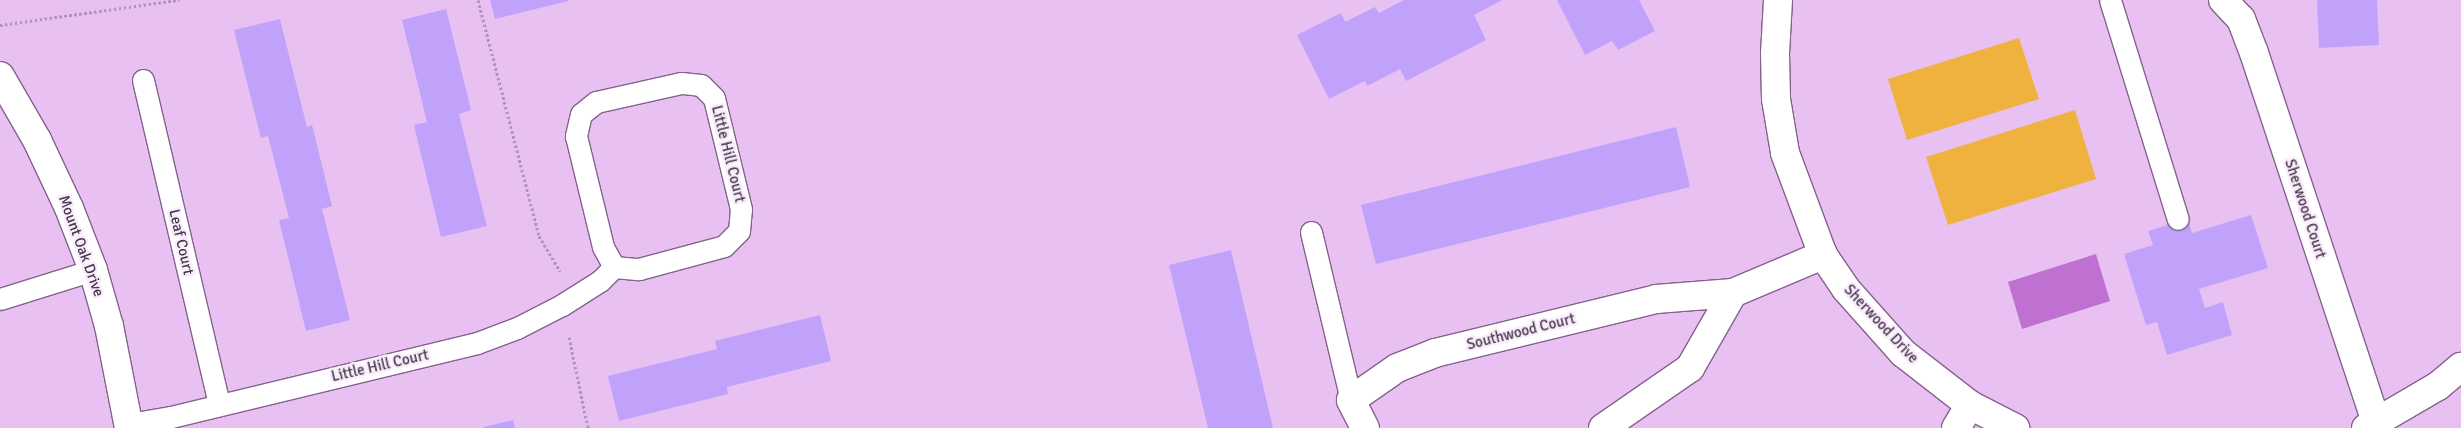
<!DOCTYPE html>
<html>
<head>
<meta charset="utf-8">
<style>
	body { margin:0 }
	#map { position:relative; width:2461px; height:428px; overflow:hidden; background:#e8c1f2; font-family:Signika,sans-serif }
	div>[style] { position:absolute }
	.green>* { inset:0; background:#efb23f }
	.water>* { inset:0; background:#bf71d2 }
	.building>* { inset:0; background:#c1a2fb }
	.path>* { height:3px; margin-top:-1.5px; transform-origin:0; background:repeating-linear-gradient(90deg,#b192b9 0 2.5px,transparent 0 5px) }
	.roads { filter:drop-shadow(1px 0 #85618d) drop-shadow(-1px 0 #85618d) drop-shadow(0 1px #85618d) drop-shadow(0 -1px #85618d) }
	.lane>* { height:21px; margin:-10.5px; padding:0 10.5px; transform-origin:10.5px; border-radius:10.5px; background:#fff }
	.street>* { height:28px; margin:-14px; padding:0 14px; transform-origin:14px; border-radius:14px; background:#fff }
	span { translate:-50% -50%; white-space:nowrap; text-align:center; line-height:1.15; -webkit-text-stroke:5px #f9edfc; paint-order:stroke }
	.street-label { font-size:15px; color:#46364a }
</style>
</head>
<body>
<div id="map">
	<div class="green">
		<i style="clip-path:polygon(2019px 38px,2039px 99px,1907px 140px,1888px 79px)"></i>
		<i style="clip-path:polygon(2075px 110px,2096px 179px,1948px 225px,1926px 157px)"></i>
	</div>
	<div class="water">
		<i style="clip-path:polygon(2096px 254px,2110px 301px,2022px 329px,2008px 282px)"></i>
	</div>
	<div class="building">
		<i style="clip-path:polygon(490px 0,568px 0,568px 1px,495px 19px)"></i>
		<i style="clip-path:polygon(1404px 0,1502px 0,1474px 15px,1486px 40px,1406px 81px,1400px 69px,1367px 86px,1365px 81px,1329px 99px,1297px 35px,1341px 13px,1345px 22px,1375px 7px,1379px 13px)"></i>
		<i style="clip-path:polygon(1557px 0,1639px 0,1655px 31px,1618px 50px,1612px 41px,1585px 55px)"></i>
		<i style="clip-path:polygon(2317px 0,2377px 0,2379px 45px,2319px 48px)"></i>
		<i style="clip-path:polygon(446px 9px,471px 110px,459px 114px,487px 226px,441px 237px,414px 125px,427px 122px,402px 20px)"></i>
		<i style="clip-path:polygon(280px 19px,307px 127px,312px 125px,332px 206px,322px 209px,350px 320px,306px 331px,279px 220px,289px 218px,268px 136px,261px 138px,234px 30px)"></i>
		<i style="clip-path:polygon(1676px 127px,1690px 187px,1376px 264px,1361px 205px)"></i>
		<i style="clip-path:polygon(2251px 215px,2268px 268px,2199px 289px,2205px 308px,2223px 302px,2232px 335px,2167px 355px,2157px 322px,2146px 325px,2124px 254px,2153px 245px,2148px 231px,2188px 219px,2192px 233px)"></i>
		<i style="clip-path:polygon(1231px 250px,1273px 428px,1208px 428px,1169px 265px)"></i>
		<i style="clip-path:polygon(820px 315px,831px 361px,727px 387px,728px 394px,619px 421px,608px 376px,717px 349px,715px 341px)"></i>
		<i style="clip-path:polygon(513px 420px,515px 428px,484px 428px,484px 427px)"></i>
	</div>
	<div class="path">
		<i style="left:478px;top:0;width:244px;rotate:75.5deg"></i>
		<i style="left:539px;top:236px;width:41px;rotate:59deg"></i>
		<i style="left:0;top:25px;width:181px;rotate:-8deg"></i>
		<i style="left:569px;top:337px;width:93px;rotate:78.2deg"></i>
	</div>
	<div class="roads">
		<div class="lane">
			<i style="left:2110px;top:0;width:229px;rotate:72.8deg"></i>
			<i style="left:143px;top:80px;width:333px;rotate:76.8deg"></i>
			<i style="left:1311px;top:232px;width:173px;rotate:76.6deg"></i>
			<i style="left:0;top:299px;width:97px;rotate:-17.3deg"></i>
			<i style="left:129px;top:424px;width:43px;rotate:-9.5deg"></i>
			<i style="left:171px;top:417px;width:315px;rotate:-13.6deg"></i>
			<i style="left:477px;top:343px;width:43px;rotate:-20.6deg"></i>
			<i style="left:517px;top:328px;width:51px;rotate:-27.1deg"></i>
			<i style="left:562px;top:305px;width:45px;rotate:-32.3deg"></i>
			<i style="left:600px;top:281px;width:20px;rotate:-45deg"></i>
			<i style="left:614px;top:267px;width:25px;rotate:5deg"></i>
			<i style="left:639px;top:269px;width:88px;rotate:-15.1deg"></i>
			<i style="left:724px;top:246px;width:21px;rotate:-45deg"></i>
			<i style="left:739px;top:231px;width:22px;rotate:-85deg"></i>
			<i style="left:741px;top:209px;width:114px;rotate:-103.7deg"></i>
			<i style="left:714px;top:98px;width:18px;rotate:-135deg"></i>
			<i style="left:701px;top:85px;width:20px;rotate:-174deg"></i>
			<i style="left:681px;top:83px;width:87px;rotate:167.4deg"></i>
			<i style="left:596px;top:102px;width:19px;rotate:141deg"></i>
			<i style="left:581px;top:114px;width:23px;rotate:103deg"></i>
			<i style="left:576px;top:136px;width:114px;rotate:76.3deg"></i>
			<i style="left:603px;top:247px;width:23px;rotate:61deg"></i>
		</div>
		<div class="street">
			<i style="left:1778px;top:0;width:54px;rotate:93.2deg"></i>
			<i style="left:1775px;top:54px;width:45px;rotate:88.7deg"></i>
			<i style="left:1776px;top:99px;width:55px;rotate:80.5deg"></i>
			<i style="left:1785px;top:153px;width:109px;rotate:69.6deg"></i>
			<i style="left:1823px;top:255px;width:41px;rotate:55.9deg"></i>
			<i style="left:1846px;top:289px;width:86px;rotate:48.3deg"></i>
			<i style="left:1903px;top:353px;width:85px;rotate:37.8deg"></i>
			<i style="left:1970px;top:405px;width:51px;rotate:27.1deg"></i>
			<i style="left:2223px;top:0;width:26px;rotate:47deg"></i>
			<i style="left:2241px;top:19px;width:36px;rotate:69deg"></i>
			<i style="left:2254px;top:53px;width:391px;rotate:71.7deg"></i>
			<i style="left:0;top:76px;width:74px;rotate:60deg"></i>
			<i style="left:37px;top:140px;width:75px;rotate:64.8deg"></i>
			<i style="left:69px;top:208px;width:66px;rotate:68.8deg"></i>
			<i style="left:93px;top:270px;width:58px;rotate:74.1deg"></i>
			<i style="left:109px;top:326px;width:104px;rotate:78.9deg"></i>
			<i style="left:1365px;top:428px;width:31px;rotate:-117deg"></i>
			<i style="left:1351px;top:400px;width:56px;rotate:-34.8deg"></i>
			<i style="left:1397px;top:368px;width:41px;rotate:-21.5deg"></i>
			<i style="left:1435px;top:353px;width:228px;rotate:-13.7deg"></i>
			<i style="left:1656px;top:299px;width:77px;rotate:-4.5deg"></i>
			<i style="left:1603px;top:428px;width:106px;rotate:-34.6deg"></i>
			<i style="left:1690px;top:368px;width:86px;rotate:-60.2deg"></i>
			<i style="left:1733px;top:293px;width:98px;rotate:-22.9deg"></i>
			<i style="left:1956px;top:428px;width:27px;rotate:-59deg"></i>
			<i style="left:2366px;top:428px;width:83px;rotate:-30.3deg"></i>
			<i style="left:2438px;top:386px;width:30px;rotate:-40deg"></i>
		</div>
	</div>
	<div class="street-label">
		<span style="left:728px;top:154px;rotate:76deg">Little Hill Court</span>
		<span style="left:2305px;top:209px;rotate:72deg">Sherwood Court</span>
		<span style="left:181px;top:242px;rotate:77deg">Leaf Court</span>
		<span style="left:81px;top:246px;rotate:70deg">Mount Oak Drive</span>
		<span style="left:1881px;top:324px;rotate:47deg">Sherwood Drive</span>
		<span style="left:1521px;top:332px;rotate:-14deg">Southwood Court</span>
		<span style="left:380px;top:366px;rotate:-13deg">Little Hill Court</span>
	</div>
</div>
</body>
</html>
